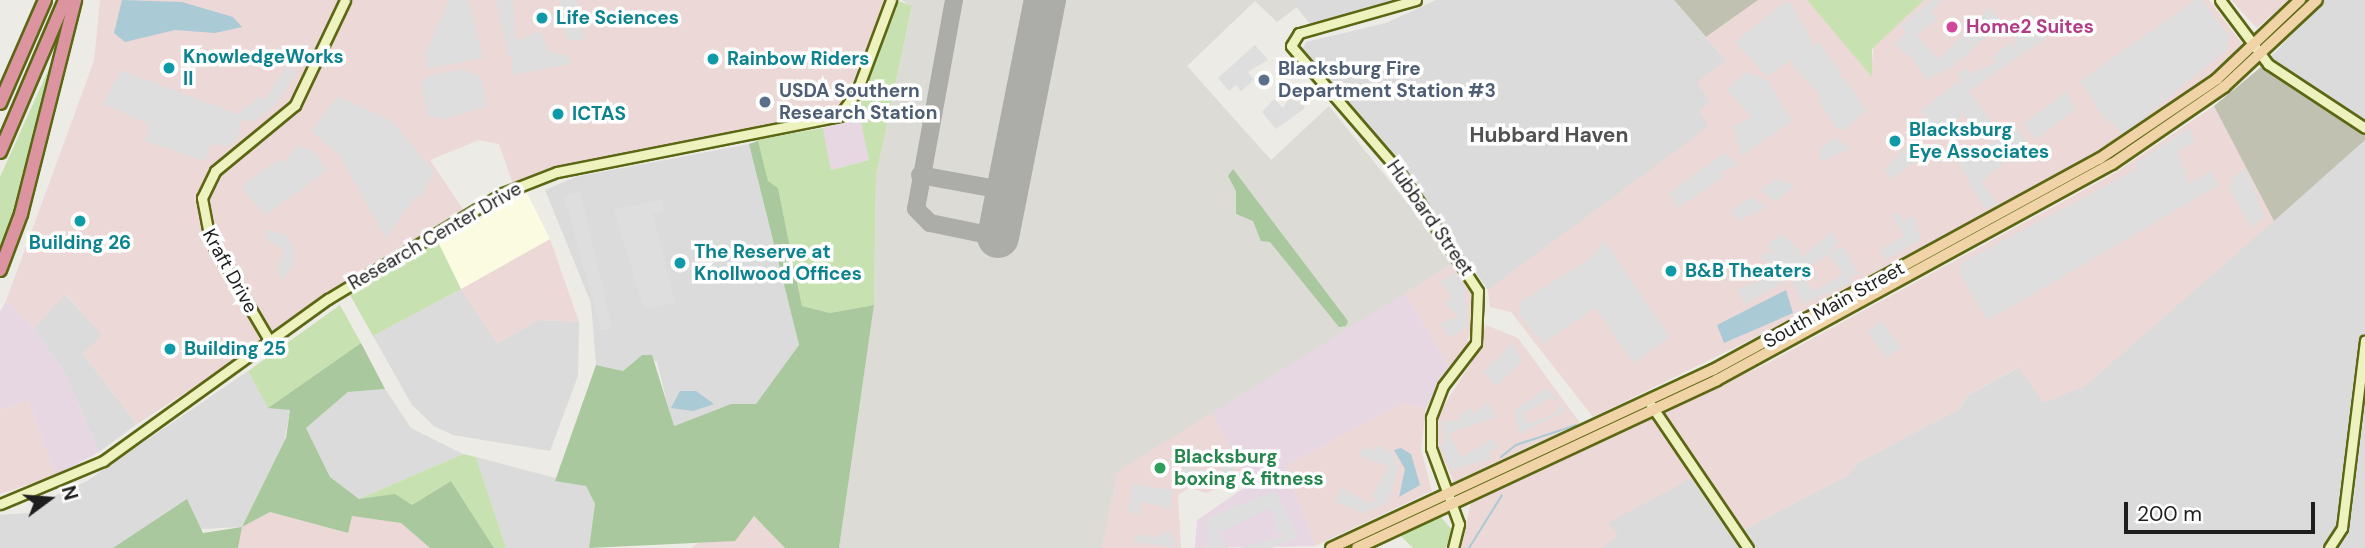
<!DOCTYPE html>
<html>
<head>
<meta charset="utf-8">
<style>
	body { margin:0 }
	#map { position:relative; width:2365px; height:548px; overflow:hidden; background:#edebe5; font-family:"DM Sans",sans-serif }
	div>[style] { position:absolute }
	.residential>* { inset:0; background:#dcdbdb }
	.commercial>* { inset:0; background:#ecd8d6 }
	.industrial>* { inset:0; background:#e6d7e2 }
	.education>* { inset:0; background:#fafbe0 }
	.airport>* { inset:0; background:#dcdbd6 }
	.construction>* { inset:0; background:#c0c1b1 }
	.grass>* { inset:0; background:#c7e2b0 }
	.forest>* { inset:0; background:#a9c89e }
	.parking>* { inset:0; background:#dedede }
	.water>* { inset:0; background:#aacad6 }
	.stream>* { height:2px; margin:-1px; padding:0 1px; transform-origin:1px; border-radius:1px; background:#aacad6 }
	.taxiway>* { height:18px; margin:-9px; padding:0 9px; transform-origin:9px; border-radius:9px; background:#acaca8 }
	.runway>* { height:42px; margin:-21px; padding:0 21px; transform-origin:21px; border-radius:21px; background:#acaca8 }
	.roads { filter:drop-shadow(2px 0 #5b6712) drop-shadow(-2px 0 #5b6712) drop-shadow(0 2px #5b6712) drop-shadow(0 -2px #5b6712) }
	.secondary>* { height:9px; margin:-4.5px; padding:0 4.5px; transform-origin:4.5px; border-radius:4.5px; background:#edf2bf }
	.primary>* { height:10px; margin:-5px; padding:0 5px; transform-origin:5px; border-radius:5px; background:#f0d4a7 }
	.highway>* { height:12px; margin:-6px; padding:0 6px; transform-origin:6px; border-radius:6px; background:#dc95a0 }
	.dots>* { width:19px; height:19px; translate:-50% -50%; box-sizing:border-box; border:4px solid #fff; border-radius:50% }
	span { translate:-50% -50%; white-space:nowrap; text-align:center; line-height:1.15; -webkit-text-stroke:7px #fff; paint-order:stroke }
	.culture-label { font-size:19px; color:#0d838f; font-weight:700 }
	.left { translate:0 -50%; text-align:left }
	.hotel-label { font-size:19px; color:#b23c85; font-weight:700 }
	.service-label { font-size:19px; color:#4e5e75; font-weight:700 }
	.street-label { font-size:19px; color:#1e1e1e }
	.leisure-label { font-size:19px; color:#27864d; font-weight:700 }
	.neighbourhood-label { font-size:21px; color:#515151; font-weight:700 }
	.north { position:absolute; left:14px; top:464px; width:70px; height:70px; -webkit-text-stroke:5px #fff; paint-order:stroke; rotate:74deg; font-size:19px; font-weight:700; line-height:28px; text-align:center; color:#1e1e1e }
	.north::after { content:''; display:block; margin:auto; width:24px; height:32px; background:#1e1e1e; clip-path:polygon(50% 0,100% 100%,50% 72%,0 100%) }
	.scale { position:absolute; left:2124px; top:502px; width:191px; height:32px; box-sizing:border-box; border:4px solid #1e1e1e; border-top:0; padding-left:9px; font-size:21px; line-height:24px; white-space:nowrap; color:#1e1e1e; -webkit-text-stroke:5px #fff; paint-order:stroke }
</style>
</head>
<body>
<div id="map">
	<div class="residential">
		<i style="clip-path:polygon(1291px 0,1393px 0,1310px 24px)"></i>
		<i style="clip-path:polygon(1436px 0,1674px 0,1726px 61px,1710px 102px,1709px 127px,1488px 290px,1394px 154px,1302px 50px,1306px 42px,1386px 23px)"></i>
		<i style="clip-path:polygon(2325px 0,2365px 0,2365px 132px,2261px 67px)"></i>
		<i style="clip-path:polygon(2365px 140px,2365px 548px,1601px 548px,1617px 535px,1607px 523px,1691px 478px,1732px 536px,1848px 475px,1857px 463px,1959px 409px,1968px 395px,2019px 367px,2085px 386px)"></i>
		<i style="clip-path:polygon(749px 144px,799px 345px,756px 405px,731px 404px,673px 426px,657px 362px,642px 355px,623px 371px,596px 365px,591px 303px,545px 190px,575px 177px)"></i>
		<i style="clip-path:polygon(461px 289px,497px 343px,539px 320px,579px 322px,578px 376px,550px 451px,453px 435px,434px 426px,412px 405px,373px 336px)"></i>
		<i style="clip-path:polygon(65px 294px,103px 335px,83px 354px,137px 424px,99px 452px,65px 374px,34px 328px)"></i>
		<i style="clip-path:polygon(248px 371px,268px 407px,290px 410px,281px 459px,242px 527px,141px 532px,113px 548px,0 548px,0 515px,30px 513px,35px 505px,87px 481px)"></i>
		<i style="clip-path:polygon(385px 389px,411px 428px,463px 454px,359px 499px,330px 477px,306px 428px,348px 392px)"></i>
		<i style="clip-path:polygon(476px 457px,586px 486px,595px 504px,589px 548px,506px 548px)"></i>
	</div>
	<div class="commercial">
		<i style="clip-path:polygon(100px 0,885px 0,847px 97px,833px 113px,561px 167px,513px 184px,499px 144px,479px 140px,430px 160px,464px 211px,137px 424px,83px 354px,102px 335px,66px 294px,34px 328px,6px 301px,94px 61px)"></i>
		<i style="clip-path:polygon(1758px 0,1807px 0,1870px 74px,1874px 46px,1924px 0,2209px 0,2244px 46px,2190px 92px,2108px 146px,1805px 313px,1593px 417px,1511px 312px,1490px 307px,1488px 290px,1708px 127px,1699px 110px,1710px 102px,1697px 82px,1726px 61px,1706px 37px)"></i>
		<i style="clip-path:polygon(2231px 0,2289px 0,2257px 28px)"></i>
		<i style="clip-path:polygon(2214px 106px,2274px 221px,2085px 386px,2044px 403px,2018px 367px,1968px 395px,1959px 409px,1857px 463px,1848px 475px,1732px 536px,1691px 478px,1608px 523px,1618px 534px,1601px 548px,1461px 548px,1471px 502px,1768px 363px,2115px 173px)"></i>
		<i style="clip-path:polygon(550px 239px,579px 322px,539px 320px,497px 343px,461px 289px)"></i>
		<i style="clip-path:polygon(1455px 262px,1470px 285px,1474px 320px,1466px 346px,1449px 367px,1405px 293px)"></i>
		<i style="clip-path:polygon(1486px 325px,1518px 338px,1580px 423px,1454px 482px,1437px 445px,1439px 413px,1472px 362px)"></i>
		<i style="clip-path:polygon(28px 400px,56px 475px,0 494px,0 410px)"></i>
		<i style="clip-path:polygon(1403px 403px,1426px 408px,1421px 449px,1432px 491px,1315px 546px,1284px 466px)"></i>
		<i style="clip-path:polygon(1211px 411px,1246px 473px,1207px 493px,1189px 488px,1178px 495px,1181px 548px,1102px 548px,1118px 471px)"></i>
		<i style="clip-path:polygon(270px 512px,347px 533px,352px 516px,401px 523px,430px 548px,238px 548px,242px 527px)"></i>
		<i style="clip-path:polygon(754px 516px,785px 548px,692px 548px,693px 546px)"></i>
	</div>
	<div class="industrial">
		<i style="clip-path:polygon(860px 118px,869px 160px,831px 170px,823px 128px)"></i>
		<i style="clip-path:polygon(1405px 293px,1449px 367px,1426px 408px,1403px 403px,1285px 466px,1315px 546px,1195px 548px,1197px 520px,1250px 484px,1211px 411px)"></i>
		<i style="clip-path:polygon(6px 301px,34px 328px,65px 374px,99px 452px,56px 475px,28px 400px,0 410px,0 312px)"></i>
	</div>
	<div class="education">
		<i style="clip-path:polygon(527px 193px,550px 239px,461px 289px,438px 242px)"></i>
	</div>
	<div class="airport">
		<i style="clip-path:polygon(902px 0,1291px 0,1297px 7px,1277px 22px,1255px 1px,1187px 66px,1271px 160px,1329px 106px,1455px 262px,1118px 471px,1102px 548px,839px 548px,874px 305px,876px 176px,912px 7px)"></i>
	</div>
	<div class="construction">
		<i style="clip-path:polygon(1674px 0,1758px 0,1706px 37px)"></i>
		<i style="clip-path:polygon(2261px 67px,2365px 132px,2365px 140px,2274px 221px,2214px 106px)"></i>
	</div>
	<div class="grass">
		<i style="clip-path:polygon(896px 0,912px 6px,876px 176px,874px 305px,830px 313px,802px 306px,778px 188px,768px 182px,755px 140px,823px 128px,831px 170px,869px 160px,860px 118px,841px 123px,862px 93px)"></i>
		<i style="clip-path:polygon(1807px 0,1924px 0,1872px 49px,1872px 77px)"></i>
		<i style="clip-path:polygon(56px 53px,14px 212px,0 251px,0 177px)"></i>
		<i style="clip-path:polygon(438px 242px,461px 289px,373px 336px,350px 295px)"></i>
		<i style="clip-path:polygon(340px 305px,361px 343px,268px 408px,248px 371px)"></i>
		<i style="clip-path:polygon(463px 454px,476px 457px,506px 548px,494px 548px,451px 481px,412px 505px,359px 499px)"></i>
		<i style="clip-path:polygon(1441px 517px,1452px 530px,1446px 548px,1413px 548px,1400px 535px)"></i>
	</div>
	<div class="forest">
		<i style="clip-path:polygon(758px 141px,768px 181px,778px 188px,802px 306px,830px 313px,874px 305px,839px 548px,785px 548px,754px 516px,735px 541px,589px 548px,595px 504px,586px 486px,555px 481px,596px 365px,623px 371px,642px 355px,652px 355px,674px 426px,731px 404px,756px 404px,799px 345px,749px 144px)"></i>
		<i style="clip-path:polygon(1233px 169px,1348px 321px,1346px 326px,1339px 327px,1270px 242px,1261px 241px,1253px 221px,1236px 214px,1236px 191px,1228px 176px)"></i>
		<i style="clip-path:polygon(361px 343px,385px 389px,348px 392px,306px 428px,330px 477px,359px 499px,395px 494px,412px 505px,451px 481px,494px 548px,430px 548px,401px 523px,352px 516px,348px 533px,270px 512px,242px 527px,238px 548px,113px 548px,187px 499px,203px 533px,242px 527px,286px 438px,290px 410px,268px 408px)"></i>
	</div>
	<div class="parking">
		<i style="clip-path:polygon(449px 0,467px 0,471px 7px,483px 58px,427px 69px,424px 56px)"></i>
		<i style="clip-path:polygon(496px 0,513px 0,516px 41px,540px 31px,549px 51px,568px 56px,571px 64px,511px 75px,513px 57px,508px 57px)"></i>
		<i style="clip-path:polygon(559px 0,577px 0,585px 41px,567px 39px)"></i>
		<i style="clip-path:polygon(1932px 0,1943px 0,1931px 12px,1937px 19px,1917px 35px,1939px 59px,1989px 8px,2001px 20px,1984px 28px,1989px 33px,1961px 61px,1957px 57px,1956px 65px,1926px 80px,1912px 58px,1893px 45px,1906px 33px,1900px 26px)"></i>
		<i style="clip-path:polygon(2195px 0,2202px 0,2229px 35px,2227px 50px,2123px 135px,2111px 120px,2108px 125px,2080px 81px)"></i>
		<i style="clip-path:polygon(1784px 2px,1792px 4px,1814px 45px,1819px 42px,1842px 74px,1837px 78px,1845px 78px,1867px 111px,1845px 130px,1837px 129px,1817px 99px,1821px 96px,1792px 65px,1794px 58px,1767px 77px,1735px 42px)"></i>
		<i style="clip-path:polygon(2031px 13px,2048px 37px,1969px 91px,1997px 129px,1982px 140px,1954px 102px,1962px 116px,1936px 136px,1921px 110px,1958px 82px,1964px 85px,1956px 74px,1966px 68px,1975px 77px,1973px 72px,1996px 63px,1992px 57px,2011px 42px,2016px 48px,2013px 31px)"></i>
		<i style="clip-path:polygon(1255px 45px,1268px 60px,1248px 72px,1254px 80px,1241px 91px,1236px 85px,1229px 91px,1218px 78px)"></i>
		<i style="clip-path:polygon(286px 66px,297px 72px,275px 105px,255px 120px,240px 121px,239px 136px,228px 146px,211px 145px,204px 161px,145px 141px,149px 124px,103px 104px,121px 70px,238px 114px,259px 97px,265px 100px)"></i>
		<i style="clip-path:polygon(462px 69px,481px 77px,487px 106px,445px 119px,427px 116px,421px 83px,427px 76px)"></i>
		<i style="clip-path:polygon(1745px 72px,1768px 80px,1792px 121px,1742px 156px,1732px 126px,1752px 117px,1727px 90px)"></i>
		<i style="clip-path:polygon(1295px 89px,1305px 108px,1276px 129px,1262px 112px,1274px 99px,1283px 108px)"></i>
		<i style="clip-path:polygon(2067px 91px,2074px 110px,2036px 140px,2023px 124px)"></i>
		<i style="clip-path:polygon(338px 96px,393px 122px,434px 171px,421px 198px,416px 196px,386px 239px,340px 156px,311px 131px)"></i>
		<i style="clip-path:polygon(2017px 128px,2027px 142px,1982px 182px,1998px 205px,1984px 208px,1958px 162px)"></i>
		<i style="clip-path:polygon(2189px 128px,2195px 141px,2178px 152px,2189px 184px,2211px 171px,2219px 185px,1989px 320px,1984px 316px,1959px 272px,1961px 263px,2137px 169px,2135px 163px)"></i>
		<i style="clip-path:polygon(1834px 138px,1851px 148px,1822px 162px,1819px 149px)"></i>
		<i style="clip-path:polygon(297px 146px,312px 150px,328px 170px,266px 215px,243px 190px,246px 182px,280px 159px,284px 163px)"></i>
		<i style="clip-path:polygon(1906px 147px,1916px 161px,1891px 179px,1884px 170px)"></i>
		<i style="clip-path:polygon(1724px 153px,1740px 165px,1720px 172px,1723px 177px,1678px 208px,1668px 193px)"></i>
		<i style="clip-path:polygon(2246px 169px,2265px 217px,2251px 228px,2231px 192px,2231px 178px)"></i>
		<i style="clip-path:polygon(1776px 179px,1795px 185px,1776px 201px,1760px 190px)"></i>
		<i style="clip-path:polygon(580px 191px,612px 328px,601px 330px,564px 195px)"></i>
		<i style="clip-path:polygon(1750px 197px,1767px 207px,1738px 221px,1730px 211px)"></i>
		<i style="clip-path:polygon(661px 199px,664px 211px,653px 214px,675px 302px,644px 309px,614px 210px)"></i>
		<i style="clip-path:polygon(1898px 212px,1903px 221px,1913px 216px,1921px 240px,1885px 260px,1879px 250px,1904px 236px,1892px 215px)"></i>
		<i style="clip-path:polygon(265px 229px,286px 235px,295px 249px,294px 265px,282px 279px,277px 270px,284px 250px,266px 240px)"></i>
		<i style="clip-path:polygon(1831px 232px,1838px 242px,1827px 256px,1745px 305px,1737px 289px,1767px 278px,1772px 266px,1759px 256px,1772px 252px,1767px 245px,1782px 234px,1801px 251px,1800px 259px)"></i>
		<i style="clip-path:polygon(1604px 240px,1670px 337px,1633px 363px,1595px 308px,1541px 345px,1541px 336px,1536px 338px,1520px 315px,1520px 302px,1591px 258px)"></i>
		<i style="clip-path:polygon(1843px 246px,1858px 273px,1849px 278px,1852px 283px,1803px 304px,1792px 282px,1802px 276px,1813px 291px,1843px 274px,1828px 254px)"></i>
		<i style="clip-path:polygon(1455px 272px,1464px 285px,1468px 326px,1450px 338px,1439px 324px,1459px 316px,1444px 303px,1451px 297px,1440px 282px)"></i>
		<i style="clip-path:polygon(1882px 321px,1901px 348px,1886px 358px,1867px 331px)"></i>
		<i style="clip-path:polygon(1512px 343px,1522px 361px,1497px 386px,1483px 372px)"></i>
		<i style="clip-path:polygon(1547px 388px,1559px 401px,1551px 398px,1524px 413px,1529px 424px,1557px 412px,1561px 402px,1565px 411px,1519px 434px,1515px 410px)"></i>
		<i style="clip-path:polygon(1488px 401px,1496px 417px,1448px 434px,1462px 457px,1493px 438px,1498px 448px,1489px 452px,1492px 458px,1451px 470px,1440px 446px,1446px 444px,1441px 422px,1461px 420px,1459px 414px,1471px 408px,1474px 414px)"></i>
		<i style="clip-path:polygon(1377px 445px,1395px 454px,1395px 466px,1400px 466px,1387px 503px,1363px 513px,1335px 502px,1341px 487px,1366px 502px,1376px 501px,1372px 496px,1388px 466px,1359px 456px,1363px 446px,1374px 451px)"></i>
		<i style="clip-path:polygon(1184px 449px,1195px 451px,1193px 469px,1221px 473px,1224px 458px,1236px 460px,1233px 476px,1220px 477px,1219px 484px,1184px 474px)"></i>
		<i style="clip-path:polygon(1132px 484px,1173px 490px,1170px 510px,1142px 501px,1140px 514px,1127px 512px)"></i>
		<i style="clip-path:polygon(1275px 491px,1298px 537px,1271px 548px,1240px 548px,1284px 536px,1276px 532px,1272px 507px,1222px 532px,1217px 528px,1228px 548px,1209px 548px,1207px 518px)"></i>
		<i style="clip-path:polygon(1169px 530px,1178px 548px,1135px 542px,1134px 537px,1149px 534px,1151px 539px)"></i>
	</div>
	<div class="water">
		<i style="clip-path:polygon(122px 0,182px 2px,233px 17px,242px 27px,215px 33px,175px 30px,125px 42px,114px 33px)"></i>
		<i style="clip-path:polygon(1786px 290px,1793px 313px,1724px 343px,1717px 325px)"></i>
		<i style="clip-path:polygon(680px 391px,696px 391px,714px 404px,693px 411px,671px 408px)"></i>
		<i style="clip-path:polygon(1401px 448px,1411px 454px,1420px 485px,1399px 497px,1405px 469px,1394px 450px)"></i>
	</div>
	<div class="stream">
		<i style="left:1501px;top:457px;width:19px;rotate:-39deg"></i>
		<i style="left:1516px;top:445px;width:63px;rotate:-18.4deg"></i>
		<i style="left:1469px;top:548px;width:62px;rotate:-58.1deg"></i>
	</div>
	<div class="taxiway">
		<i style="left:954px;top:0;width:212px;rotate:100.3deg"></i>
		<i style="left:916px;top:209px;width:20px;rotate:45deg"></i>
		<i style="left:930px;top:223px;width:69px;rotate:11.6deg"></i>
		<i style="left:920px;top:175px;width:88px;rotate:10.4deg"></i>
	</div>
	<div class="runway">
		<i style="left:998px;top:237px;width:242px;rotate:-78.8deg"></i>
	</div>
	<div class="roads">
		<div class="secondary">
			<i style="left:1416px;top:0;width:122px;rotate:164.2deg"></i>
			<i style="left:1299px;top:33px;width:15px;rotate:122deg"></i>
			<i style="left:1291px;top:46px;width:164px;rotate:49.2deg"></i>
			<i style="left:1398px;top:170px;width:145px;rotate:56.5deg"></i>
			<i style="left:1478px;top:291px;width:52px;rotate:92.2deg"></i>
			<i style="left:1476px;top:343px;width:54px;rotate:127.5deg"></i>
			<i style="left:1443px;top:386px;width:34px;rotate:111deg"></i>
			<i style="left:1431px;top:418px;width:30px;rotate:90deg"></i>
			<i style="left:1431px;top:448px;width:81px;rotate:69.8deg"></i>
			<i style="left:1459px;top:524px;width:25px;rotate:104deg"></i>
			<i style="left:2220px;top:0;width:80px;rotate:53.1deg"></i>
			<i style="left:2268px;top:64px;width:116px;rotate:33.4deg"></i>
			<i style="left:269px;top:340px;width:116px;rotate:-120.5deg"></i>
			<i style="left:210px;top:240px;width:43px;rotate:-100.8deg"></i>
			<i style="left:202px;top:198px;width:30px;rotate:-64deg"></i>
			<i style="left:215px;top:171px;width:104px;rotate:-39.5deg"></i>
			<i style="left:295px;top:105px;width:116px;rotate:-64.5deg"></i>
			<i style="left:1651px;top:405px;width:173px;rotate:55.9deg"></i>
			<i style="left:0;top:504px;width:112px;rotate:-22.7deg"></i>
			<i style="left:103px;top:461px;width:277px;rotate:-35.8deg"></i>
			<i style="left:328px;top:299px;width:205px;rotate:-31.2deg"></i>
			<i style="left:503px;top:193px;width:58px;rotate:-21.3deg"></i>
			<i style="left:557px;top:172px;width:288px;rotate:-11.2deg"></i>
			<i style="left:839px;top:116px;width:31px;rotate:-54deg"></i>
			<i style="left:857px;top:91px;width:97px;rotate:-69.5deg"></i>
			<i style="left:2329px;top:548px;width:24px;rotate:-57deg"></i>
			<i style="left:2342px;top:528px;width:189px;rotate:-83deg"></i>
		</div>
		<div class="primary">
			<i style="left:1331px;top:548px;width:421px;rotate:-25deg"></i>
			<i style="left:1713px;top:370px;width:440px;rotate:-28.7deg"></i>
			<i style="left:2099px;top:159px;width:143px;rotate:-34.1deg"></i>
			<i style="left:2217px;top:79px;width:115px;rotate:-43.6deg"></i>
			<i style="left:1357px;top:548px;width:397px;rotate:-25deg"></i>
			<i style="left:1717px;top:380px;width:450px;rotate:-28.7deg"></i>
			<i style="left:2112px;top:164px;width:136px;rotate:-34.5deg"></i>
			<i style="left:2224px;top:87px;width:127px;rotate:-43.1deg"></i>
		</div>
		<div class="highway">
			<i style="left:0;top:103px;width:112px;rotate:-66.4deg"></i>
			<i style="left:0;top:152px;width:165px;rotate:-66.8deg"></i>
			<i style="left:0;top:270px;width:60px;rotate:-69.4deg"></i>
			<i style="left:21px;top:214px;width:221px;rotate:-75.8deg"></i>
		</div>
	</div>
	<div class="dots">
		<i style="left:542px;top:18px;background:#0f9aa8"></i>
		<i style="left:1952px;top:27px;background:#d1479c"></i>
		<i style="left:713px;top:59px;background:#0f9aa8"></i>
		<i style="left:169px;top:68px;background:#0f9aa8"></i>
		<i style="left:1264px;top:80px;background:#5c6f8a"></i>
		<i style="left:765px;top:102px;background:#5c6f8a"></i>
		<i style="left:558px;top:114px;background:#0f9aa8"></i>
		<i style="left:1895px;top:141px;background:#0f9aa8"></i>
		<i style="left:80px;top:221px;background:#0f9aa8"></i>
		<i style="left:680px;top:263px;background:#0f9aa8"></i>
		<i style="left:1671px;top:271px;background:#0f9aa8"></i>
		<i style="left:170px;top:349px;background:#0f9aa8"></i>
		<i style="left:1160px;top:468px;background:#2e9e5b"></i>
	</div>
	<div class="culture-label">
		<span class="left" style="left:556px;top:18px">Life Sciences</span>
		<span class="left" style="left:183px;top:68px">KnowledgeWorks<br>II</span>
		<span class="left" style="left:727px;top:59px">Rainbow Riders</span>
		<span class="left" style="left:572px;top:114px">ICTAS</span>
		<span class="left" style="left:1909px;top:141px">Blacksburg<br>Eye Associates</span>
		<span style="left:80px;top:243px">Building 26</span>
		<span class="left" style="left:694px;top:263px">The Reserve at<br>Knollwood Offices</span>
		<span class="left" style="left:1685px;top:271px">B&amp;B Theaters</span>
		<span class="left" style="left:184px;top:349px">Building 25</span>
	</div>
	<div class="hotel-label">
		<span class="left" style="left:1966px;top:27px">Home2 Suites</span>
	</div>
	<div class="service-label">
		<span class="left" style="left:1278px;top:80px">Blacksburg Fire<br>Department Station #3</span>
		<span class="left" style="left:779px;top:102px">USDA Southern<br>Research Station</span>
	</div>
	<div class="street-label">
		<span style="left:1430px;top:218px;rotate:55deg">Hubbard Street</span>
		<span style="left:435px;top:236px;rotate:-30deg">Research Center Drive</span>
		<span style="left:230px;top:271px;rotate:61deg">Kraft Drive</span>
		<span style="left:1834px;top:305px;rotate:-29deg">South Main Street</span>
	</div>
	<div class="leisure-label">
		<span class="left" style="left:1174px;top:468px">Blacksburg<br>boxing &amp; fitness</span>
	</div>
	<div class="neighbourhood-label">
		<span style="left:1549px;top:135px">Hubbard Haven</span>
	</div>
	<div class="north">N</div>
	<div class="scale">200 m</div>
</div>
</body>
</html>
